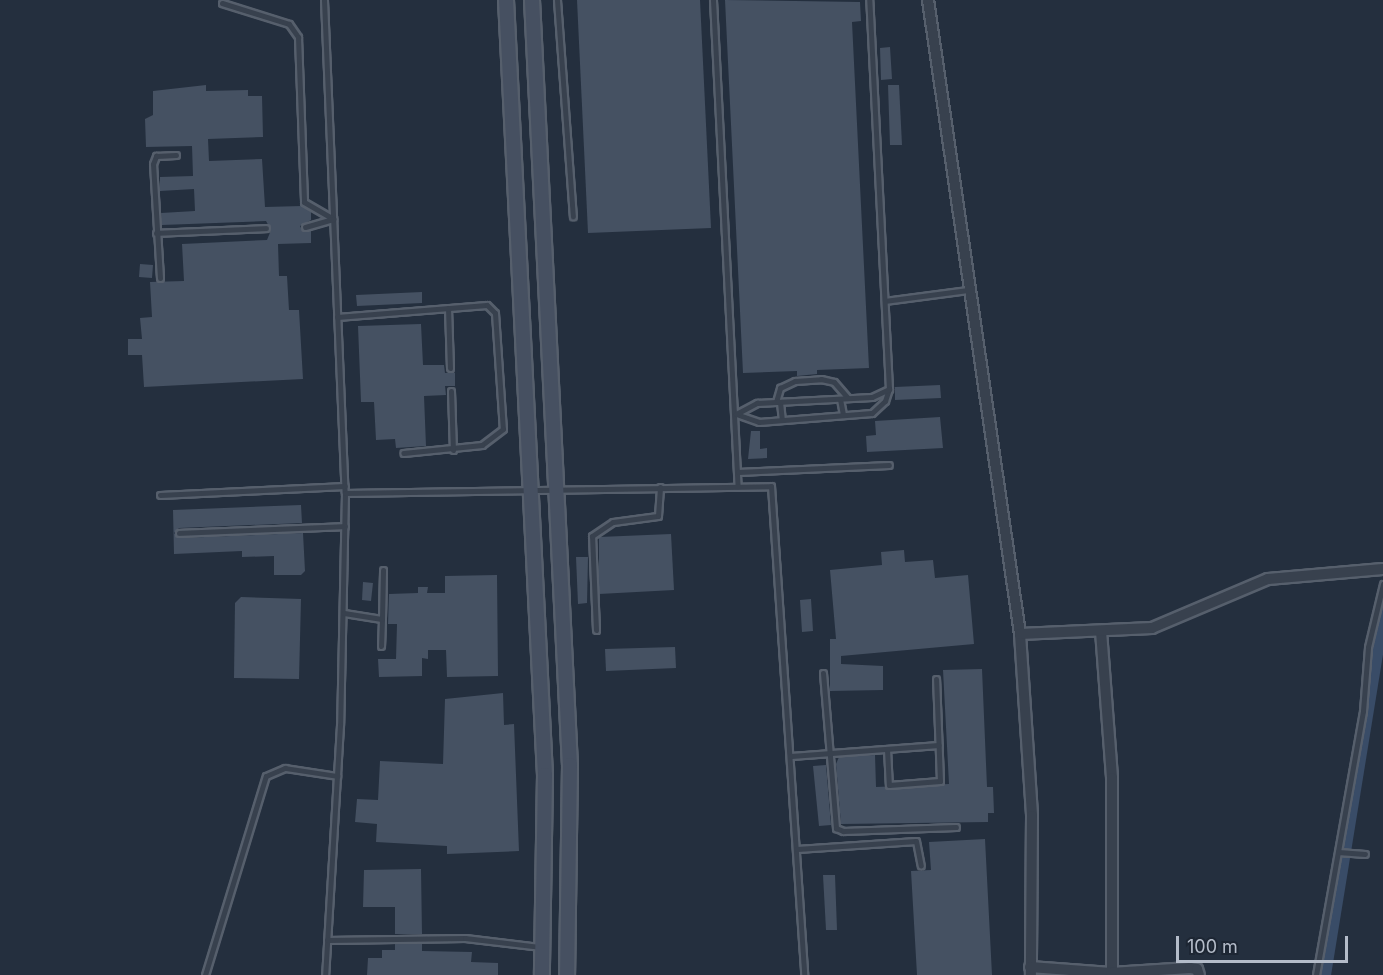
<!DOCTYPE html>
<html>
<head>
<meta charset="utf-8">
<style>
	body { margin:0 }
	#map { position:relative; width:1383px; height:975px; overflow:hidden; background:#242f3e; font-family:Inter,sans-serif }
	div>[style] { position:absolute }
	.canal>* { height:12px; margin:-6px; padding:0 6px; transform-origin:6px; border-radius:6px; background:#394c67 }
	.building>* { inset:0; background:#455162 }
	.roads { filter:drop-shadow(2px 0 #565f6c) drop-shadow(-2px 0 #565f6c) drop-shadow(0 2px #565f6c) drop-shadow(0 -2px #565f6c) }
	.lane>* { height:5px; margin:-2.5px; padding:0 2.5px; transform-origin:2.5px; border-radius:2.5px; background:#38414e }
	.street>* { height:10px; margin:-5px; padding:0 5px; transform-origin:5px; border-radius:5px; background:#38414e }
	.secondary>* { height:14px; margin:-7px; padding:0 7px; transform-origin:7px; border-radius:7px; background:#465061 }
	span { translate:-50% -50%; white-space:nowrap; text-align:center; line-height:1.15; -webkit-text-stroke:6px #1d2633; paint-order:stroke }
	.scale { position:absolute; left:1176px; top:936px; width:172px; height:27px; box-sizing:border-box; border:3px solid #b4bcc9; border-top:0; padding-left:8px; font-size:18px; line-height:21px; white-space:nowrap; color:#b4bcc9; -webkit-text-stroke:4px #1d2633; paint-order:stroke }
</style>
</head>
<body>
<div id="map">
	<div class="canal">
		<i style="left:1325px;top:975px;width:365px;rotate:-80.8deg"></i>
	</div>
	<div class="building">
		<i style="clip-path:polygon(577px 0,700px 0,711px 228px,588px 233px)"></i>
		<i style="clip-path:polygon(725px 0,860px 2px,861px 21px,852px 22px,869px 368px,817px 370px,817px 374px,797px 376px,797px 371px,743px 373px)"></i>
		<i style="clip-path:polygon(890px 47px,892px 79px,881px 80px,880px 48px)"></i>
		<i style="clip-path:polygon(206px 85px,206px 91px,248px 90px,248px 96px,262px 96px,263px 137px,208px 139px,209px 161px,262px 159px,265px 207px,302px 206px,311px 212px,311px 220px,300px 226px,303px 232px,311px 230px,311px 243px,278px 244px,279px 276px,287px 276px,289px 310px,299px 310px,303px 379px,144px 387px,142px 355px,128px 355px,128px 339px,142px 339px,140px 318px,152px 317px,150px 282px,184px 281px,182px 244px,267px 240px,271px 230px,266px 221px,162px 225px,161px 213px,195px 211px,194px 189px,160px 191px,160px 177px,193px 176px,192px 146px,146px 147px,145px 119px,153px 115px,153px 91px)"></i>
		<i style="clip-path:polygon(888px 85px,899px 85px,902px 145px,890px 145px)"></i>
		<i style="clip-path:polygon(140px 264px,153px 265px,152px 278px,139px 277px)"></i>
		<i style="clip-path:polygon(422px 292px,422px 303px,357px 306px,356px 295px)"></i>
		<i style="clip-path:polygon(421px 324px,423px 365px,444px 365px,445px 373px,455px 373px,455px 386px,445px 386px,446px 395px,424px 396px,426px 446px,396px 448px,395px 439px,376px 440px,374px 402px,361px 402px,358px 326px)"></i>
		<i style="clip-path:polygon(940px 385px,941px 398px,895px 400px,895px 387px)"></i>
		<i style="clip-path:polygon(940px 417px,943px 448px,867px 452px,866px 436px,876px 435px,875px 421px)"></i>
		<i style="clip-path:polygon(751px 431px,760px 431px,760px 449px,767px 448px,767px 458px,748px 459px)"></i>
		<i style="clip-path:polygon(301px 505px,302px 523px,179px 528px,174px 533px,179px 538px,303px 533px,305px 571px,301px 575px,274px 575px,274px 556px,242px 557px,242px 551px,174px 554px,173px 510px)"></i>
		<i style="clip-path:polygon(671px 534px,674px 590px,599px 594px,599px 537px)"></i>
		<i style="clip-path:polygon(904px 550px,905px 562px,933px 560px,935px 578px,968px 575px,974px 644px,841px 656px,841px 664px,883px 666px,883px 690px,830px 691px,830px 639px,836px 639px,830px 570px,882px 565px,881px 552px)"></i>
		<i style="clip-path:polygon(576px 557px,588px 557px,587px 603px,578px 604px)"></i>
		<i style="clip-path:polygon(497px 575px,498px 676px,447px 677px,446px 650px,428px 650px,428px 659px,422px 658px,422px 676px,379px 677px,378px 659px,396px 659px,397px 624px,388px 624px,389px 594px,418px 593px,418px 587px,428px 587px,427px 593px,445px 593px,445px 576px)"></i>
		<i style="clip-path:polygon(363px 582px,373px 583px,371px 601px,362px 600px)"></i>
		<i style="clip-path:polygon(241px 597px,301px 599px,299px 679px,234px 678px,235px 603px)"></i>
		<i style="clip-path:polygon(811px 599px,813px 631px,802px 632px,800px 600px)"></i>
		<i style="clip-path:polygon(675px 647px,676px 668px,606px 671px,605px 649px)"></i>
		<i style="clip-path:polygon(982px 669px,987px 787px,993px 787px,994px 813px,988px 813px,988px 822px,841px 824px,836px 764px,839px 757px,875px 755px,876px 787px,949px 784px,943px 670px)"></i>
		<i style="clip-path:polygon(503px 693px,504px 725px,514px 724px,519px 851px,447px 854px,447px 846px,376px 842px,377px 824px,355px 822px,357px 799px,378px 800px,380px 761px,443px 764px,445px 699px)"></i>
		<i style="clip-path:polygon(826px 765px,831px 825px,819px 826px,813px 766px)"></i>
		<i style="clip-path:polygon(985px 839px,992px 975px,917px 975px,911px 871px,931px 870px,929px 842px)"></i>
		<i style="clip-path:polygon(421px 869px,422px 934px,395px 934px,395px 907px,363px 907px,364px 870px)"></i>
		<i style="clip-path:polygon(823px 875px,835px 875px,837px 930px,826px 930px)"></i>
		<i style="clip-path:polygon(395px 944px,422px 944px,422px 951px,472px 952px,471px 962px,498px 963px,498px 975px,367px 975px,368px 958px,382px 958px,382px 950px,395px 950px)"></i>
	</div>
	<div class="roads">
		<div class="lane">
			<i style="left:324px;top:0;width:493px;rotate:87.6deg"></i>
			<i style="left:345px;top:493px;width:232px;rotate:91.2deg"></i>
			<i style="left:340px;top:725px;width:250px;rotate:93.4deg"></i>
			<i style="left:557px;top:0;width:217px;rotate:85.8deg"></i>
			<i style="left:713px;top:0;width:487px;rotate:87.1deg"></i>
			<i style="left:222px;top:3px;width:70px;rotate:17.4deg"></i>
			<i style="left:289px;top:24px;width:16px;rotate:55deg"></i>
			<i style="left:298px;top:37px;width:165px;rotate:87.9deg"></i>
			<i style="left:304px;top:202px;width:34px;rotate:30deg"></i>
			<i style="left:333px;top:219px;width:29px;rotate:164deg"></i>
			<i style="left:156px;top:233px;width:110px;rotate:-2.6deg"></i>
			<i style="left:160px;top:278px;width:114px;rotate:-93.5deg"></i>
			<i style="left:153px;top:164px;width:9px;rotate:-69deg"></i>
			<i style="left:156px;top:156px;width:20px;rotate:-3deg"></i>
			<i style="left:885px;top:301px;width:83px;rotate:-7.6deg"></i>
			<i style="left:448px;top:308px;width:60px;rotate:88.1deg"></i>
			<i style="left:337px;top:317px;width:150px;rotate:-4.6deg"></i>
			<i style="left:487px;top:305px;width:11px;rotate:45deg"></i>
			<i style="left:495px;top:313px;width:116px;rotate:86.1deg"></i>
			<i style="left:503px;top:429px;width:26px;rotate:143deg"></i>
			<i style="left:482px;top:445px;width:79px;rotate:174.2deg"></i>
			<i style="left:451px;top:391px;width:59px;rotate:88.1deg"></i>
			<i style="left:840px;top:399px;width:16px;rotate:79deg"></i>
			<i style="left:776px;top:402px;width:15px;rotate:-74deg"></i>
			<i style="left:780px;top:388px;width:17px;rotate:-25deg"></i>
			<i style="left:795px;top:381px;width:26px;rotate:-4deg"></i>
			<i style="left:821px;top:379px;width:13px;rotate:13deg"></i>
			<i style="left:834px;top:382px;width:21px;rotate:49deg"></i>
			<i style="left:780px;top:402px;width:18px;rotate:84deg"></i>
			<i style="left:736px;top:414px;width:24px;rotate:19deg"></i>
			<i style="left:759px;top:422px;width:113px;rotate:-4.6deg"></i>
			<i style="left:872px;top:413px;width:18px;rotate:-43deg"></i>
			<i style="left:885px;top:401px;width:13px;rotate:-72deg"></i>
			<i style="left:889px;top:389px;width:390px;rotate:-92.9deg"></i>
			<i style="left:736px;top:414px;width:24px;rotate:-28deg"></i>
			<i style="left:757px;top:403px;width:115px;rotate:-3deg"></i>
			<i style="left:872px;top:397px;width:19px;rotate:-25deg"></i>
			<i style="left:738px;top:472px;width:151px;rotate:-2.7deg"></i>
			<i style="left:345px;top:493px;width:426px;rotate:-0.9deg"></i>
			<i style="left:771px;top:486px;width:490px;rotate:86.1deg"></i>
			<i style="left:160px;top:495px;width:185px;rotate:-2.8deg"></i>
			<i style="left:179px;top:533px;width:166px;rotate:-2.4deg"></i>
			<i style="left:344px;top:613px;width:38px;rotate:9deg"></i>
			<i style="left:382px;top:619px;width:27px;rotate:92deg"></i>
			<i style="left:382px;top:619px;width:49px;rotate:-88.8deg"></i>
			<i style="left:596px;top:630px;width:94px;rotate:-92.4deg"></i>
			<i style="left:592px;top:536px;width:25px;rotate:-34deg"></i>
			<i style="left:613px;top:522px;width:45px;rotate:-7.6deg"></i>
			<i style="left:658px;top:516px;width:29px;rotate:-86deg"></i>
			<i style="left:823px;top:673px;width:156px;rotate:85.2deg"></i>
			<i style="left:836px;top:828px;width:8px;rotate:23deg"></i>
			<i style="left:843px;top:831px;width:113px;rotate:-2deg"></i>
			<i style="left:887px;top:749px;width:36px;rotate:87deg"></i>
			<i style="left:889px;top:785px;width:51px;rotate:-4.5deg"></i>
			<i style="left:940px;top:781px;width:102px;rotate:-92.2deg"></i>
			<i style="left:791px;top:756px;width:148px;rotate:-4.3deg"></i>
			<i style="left:797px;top:849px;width:119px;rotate:-3.8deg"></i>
			<i style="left:916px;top:841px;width:25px;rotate:79deg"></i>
			<i style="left:1338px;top:852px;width:27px;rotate:4deg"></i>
			<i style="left:327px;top:940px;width:138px;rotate:-0.8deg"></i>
			<i style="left:465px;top:938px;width:77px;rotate:6.8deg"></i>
			<i style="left:205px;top:975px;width:208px;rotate:-73deg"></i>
			<i style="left:266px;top:776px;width:21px;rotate:-23deg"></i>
			<i style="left:285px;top:768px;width:53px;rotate:8.7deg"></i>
			<i style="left:1316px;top:975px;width:268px;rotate:-79.9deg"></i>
			<i style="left:1363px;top:711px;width:64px;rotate:-85.5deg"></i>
			<i style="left:1368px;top:647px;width:65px;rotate:-76.6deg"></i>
		</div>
		<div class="street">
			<i style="left:928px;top:0;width:641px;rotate:81.74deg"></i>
			<i style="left:1020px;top:634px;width:182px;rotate:86.2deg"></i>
			<i style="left:1032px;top:816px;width:159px;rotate:90.4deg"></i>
			<i style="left:1101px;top:631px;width:147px;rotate:85.7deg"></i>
			<i style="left:1112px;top:778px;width:197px;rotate:90deg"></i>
			<i style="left:1020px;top:634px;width:132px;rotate:-2.6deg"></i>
			<i style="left:1152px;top:628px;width:126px;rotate:-22.9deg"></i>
			<i style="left:1268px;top:579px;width:115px;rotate:-5deg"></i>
			<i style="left:1030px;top:967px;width:81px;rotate:4.2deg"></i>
			<i style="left:1111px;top:973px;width:79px;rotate:-3.6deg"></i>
			<i style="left:1190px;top:968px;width:7px;rotate:8deg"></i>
			<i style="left:1197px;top:969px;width:6px;rotate:72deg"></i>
		</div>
		<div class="secondary">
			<i style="left:506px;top:0;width:776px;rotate:87.12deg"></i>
			<i style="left:545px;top:775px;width:200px;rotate:90.9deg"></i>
			<i style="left:532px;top:0;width:766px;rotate:87.16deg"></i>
			<i style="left:570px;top:765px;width:210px;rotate:90.8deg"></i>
		</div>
	</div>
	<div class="scale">100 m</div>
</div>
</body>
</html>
